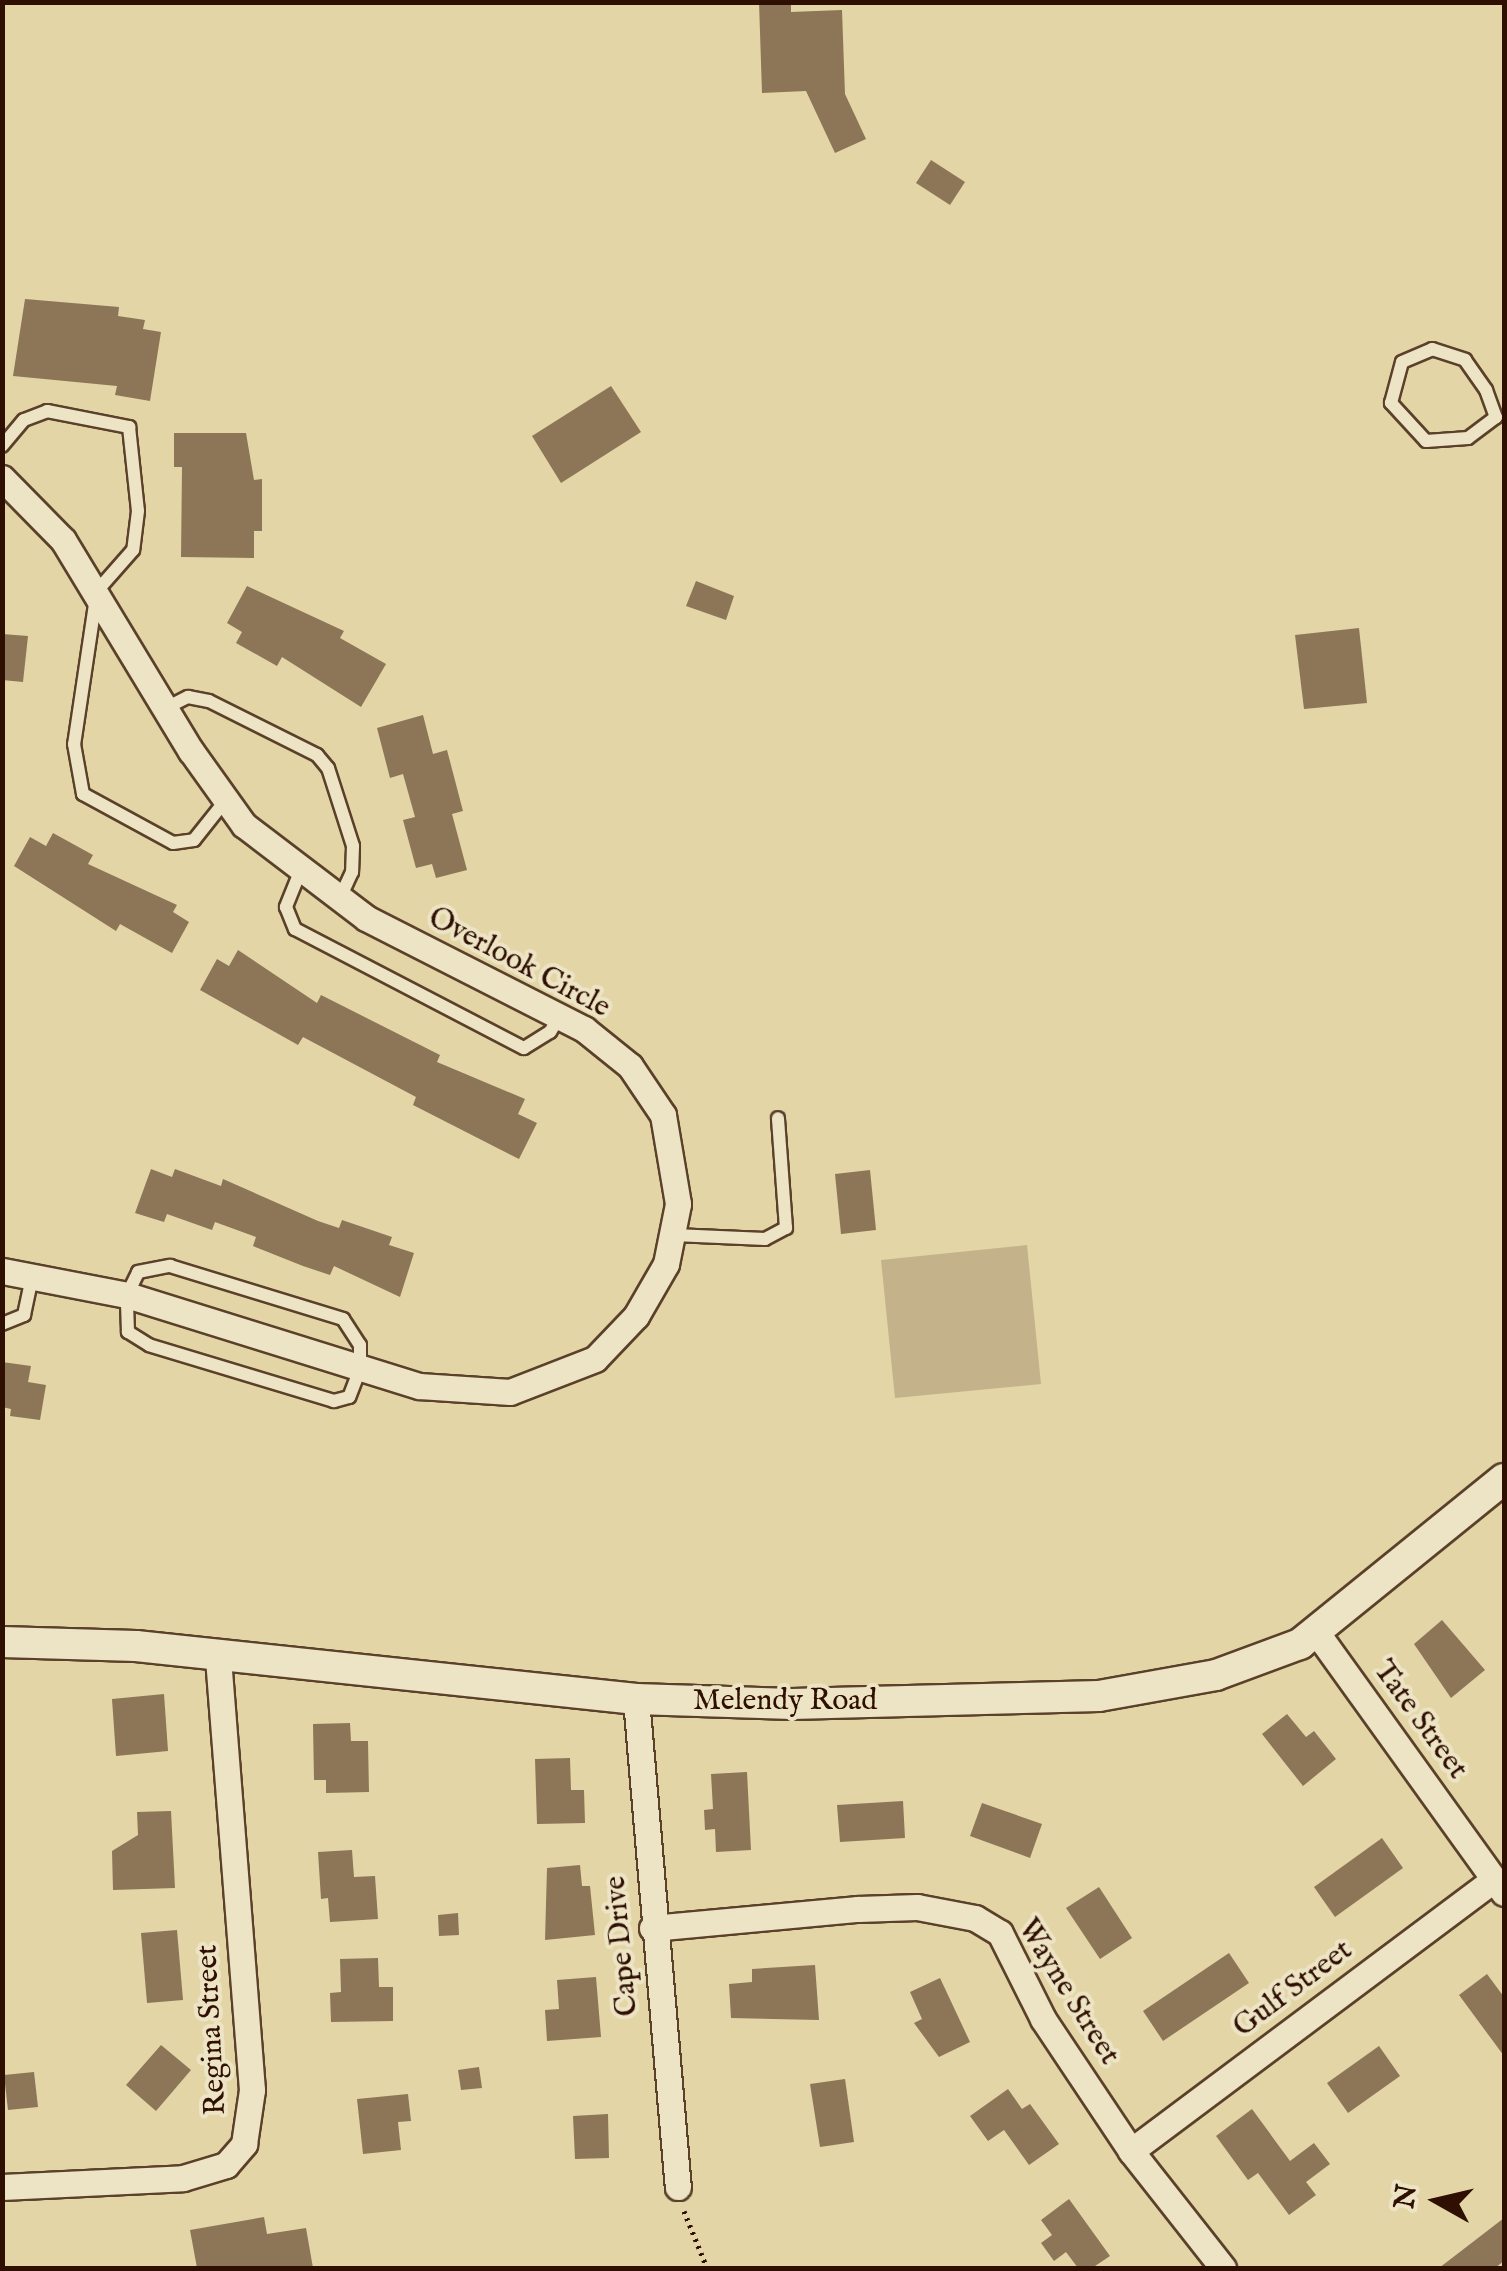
<!DOCTYPE html>
<html>
<head>
<meta charset="utf-8">
<style>
	body { margin:0 }
	#map { position:relative; width:1507px; height:2271px; overflow:hidden; background:#e3d5a6; font-family:"IM FELL English",serif }
	div>[style] { position:absolute }
	.green>* { inset:0; background:#c4b38a }
	.building>* { inset:0; background:#8c7657 }
	.path>* { height:5px; margin-top:-2.5px; transform-origin:0; background:repeating-linear-gradient(90deg,#2e0f01 0 2.5px,transparent 0 7.5px) }
	.roads { filter:drop-shadow(2px 0 #5b402a) drop-shadow(-2px 0 #5b402a) drop-shadow(0 2px #5b402a) drop-shadow(0 -2px #5b402a) }
	.service>* { height:12px; margin:-6px; padding:0 6px; transform-origin:6px; border-radius:6px; background:#ede4c5 }
	.minor>* { height:25px; margin:-12.5px; padding:0 12.5px; transform-origin:12.5px; border-radius:12.5px; background:#ede4c5 }
	.tertiary>* { height:30px; margin:-15px; padding:0 15px; transform-origin:15px; border-radius:15px; background:#ede4c5 }
	span { translate:-50% -50%; white-space:nowrap; text-align:center; line-height:1.15; -webkit-text-stroke:8px #ede4c5; paint-order:stroke }
	.street-label { font-size:30px; color:#2e0f01 }
	.frame { position:absolute; inset:0; border:5px solid #2e0f01; pointer-events:none }
	.north { position:absolute; left:1387px; top:2151px; width:100px; height:100px; -webkit-text-stroke:8px #ede4c5; paint-order:stroke; rotate:278deg; font-size:28px; font-weight:700; line-height:40px; text-align:center; color:#2e0f01 }
	.north::after { content:''; display:block; margin:auto; width:35px; height:45px; background:#2e0f01; clip-path:polygon(50% 0,100% 100%,50% 72%,0 100%) }
</style>
</head>
<body>
<div id="map">
	<div class="green">
		<i style="clip-path:polygon(1027px 1245px,1041px 1384px,895px 1398px,881px 1260px)"></i>
	</div>
	<div class="building">
		<i style="clip-path:polygon(759px 2px,791px 2px,791px 12px,842px 10px,845px 94px,866px 139px,835px 153px,806px 91px,762px 93px)"></i>
		<i style="clip-path:polygon(931px 160px,965px 182px,950px 205px,916px 183px)"></i>
		<i style="clip-path:polygon(25px 299px,119px 307px,118px 316px,145px 320px,143px 329px,161px 332px,150px 401px,115px 395px,117px 386px,13px 376px)"></i>
		<i style="clip-path:polygon(611px 386px,641px 432px,561px 483px,532px 436px)"></i>
		<i style="clip-path:polygon(174px 433px,246px 433px,254px 480px,262px 479px,262px 531px,254px 531px,254px 558px,181px 557px,182px 467px,174px 467px)"></i>
		<i style="clip-path:polygon(696px 581px,734px 596px,726px 620px,686px 606px)"></i>
		<i style="clip-path:polygon(247px 586px,344px 631px,340px 638px,386px 664px,361px 707px,282px 657px,277px 666px,236px 643px,242px 632px,227px 623px)"></i>
		<i style="clip-path:polygon(1359px 628px,1367px 703px,1304px 709px,1295px 635px)"></i>
		<i style="clip-path:polygon(2px 634px,28px 636px,23px 682px,2px 680px)"></i>
		<i style="clip-path:polygon(423px 715px,433px 754px,447px 750px,463px 811px,452px 814px,467px 870px,436px 878px,432px 864px,416px 868px,403px 820px,415px 817px,403px 774px,390px 778px,377px 728px)"></i>
		<i style="clip-path:polygon(53px 833px,93px 855px,88px 864px,177px 905px,173px 912px,189px 922px,172px 953px,120px 924px,116px 931px,14px 866px,30px 837px,46px 846px)"></i>
		<i style="clip-path:polygon(238px 950px,317px 1003px,321px 995px,440px 1055px,437px 1062px,525px 1099px,518px 1114px,537px 1123px,519px 1159px,413px 1105px,416px 1097px,303px 1037px,298px 1045px,200px 990px,217px 959px,229px 966px)"></i>
		<i style="clip-path:polygon(151px 1169px,172px 1177px,175px 1169px,221px 1186px,223px 1179px,318px 1221px,339px 1228px,342px 1220px,392px 1237px,389px 1245px,414px 1253px,400px 1297px,334px 1266px,330px 1275px,303px 1266px,253px 1246px,256px 1237px,215px 1222px,212px 1230px,167px 1214px,164px 1222px,135px 1213px)"></i>
		<i style="clip-path:polygon(870px 1170px,876px 1230px,841px 1234px,835px 1174px)"></i>
		<i style="clip-path:polygon(2px 1362px,31px 1366px,28px 1382px,46px 1385px,40px 1420px,10px 1416px,11px 1409px,2px 1407px)"></i>
		<i style="clip-path:polygon(1442px 1620px,1485px 1670px,1451px 1698px,1414px 1644px)"></i>
		<i style="clip-path:polygon(164px 1694px,168px 1751px,116px 1756px,112px 1699px)"></i>
		<i style="clip-path:polygon(1287px 1714px,1306px 1737px,1314px 1731px,1336px 1759px,1303px 1786px,1262px 1734px)"></i>
		<i style="clip-path:polygon(350px 1723px,351px 1741px,368px 1741px,369px 1792px,326px 1793px,326px 1780px,314px 1780px,313px 1724px)"></i>
		<i style="clip-path:polygon(570px 1758px,571px 1790px,584px 1790px,585px 1823px,537px 1824px,535px 1759px)"></i>
		<i style="clip-path:polygon(747px 1772px,751px 1850px,716px 1852px,715px 1829px,705px 1830px,704px 1810px,713px 1809px,711px 1774px)"></i>
		<i style="clip-path:polygon(903px 1801px,905px 1838px,840px 1842px,837px 1805px)"></i>
		<i style="clip-path:polygon(982px 1803px,1042px 1824px,1030px 1858px,970px 1836px)"></i>
		<i style="clip-path:polygon(171px 1811px,175px 1888px,113px 1890px,112px 1851px,138px 1835px,137px 1812px)"></i>
		<i style="clip-path:polygon(1382px 1838px,1403px 1868px,1335px 1917px,1314px 1887px)"></i>
		<i style="clip-path:polygon(352px 1850px,354px 1877px,375px 1876px,378px 1919px,330px 1922px,328px 1898px,321px 1899px,318px 1852px)"></i>
		<i style="clip-path:polygon(580px 1865px,582px 1886px,590px 1886px,595px 1935px,545px 1940px,547px 1868px)"></i>
		<i style="clip-path:polygon(1099px 1887px,1132px 1938px,1100px 1959px,1066px 1908px)"></i>
		<i style="clip-path:polygon(458px 1913px,459px 1935px,439px 1936px,438px 1915px)"></i>
		<i style="clip-path:polygon(177px 1930px,183px 2000px,147px 2003px,141px 1933px)"></i>
		<i style="clip-path:polygon(1229px 1953px,1249px 1983px,1163px 2041px,1143px 2011px)"></i>
		<i style="clip-path:polygon(378px 1958px,379px 1987px,393px 1987px,393px 2021px,331px 2022px,330px 1993px,341px 1992px,340px 1959px)"></i>
		<i style="clip-path:polygon(815px 1965px,819px 2020px,731px 2018px,729px 1984px,752px 1982px,752px 1969px)"></i>
		<i style="clip-path:polygon(1487px 1974px,1504px 1997px,1504px 2056px,1459px 1995px)"></i>
		<i style="clip-path:polygon(596px 1977px,601px 2037px,547px 2041px,545px 2010px,559px 2009px,557px 1980px)"></i>
		<i style="clip-path:polygon(940px 1978px,970px 2042px,939px 2057px,914px 2023px,922px 2019px,910px 1992px)"></i>
		<i style="clip-path:polygon(161px 2045px,191px 2070px,156px 2111px,126px 2085px)"></i>
		<i style="clip-path:polygon(1379px 2046px,1400px 2076px,1348px 2113px,1327px 2083px)"></i>
		<i style="clip-path:polygon(479px 2067px,482px 2088px,461px 2090px,458px 2070px)"></i>
		<i style="clip-path:polygon(34px 2072px,38px 2107px,8px 2110px,4px 2075px)"></i>
		<i style="clip-path:polygon(845px 2079px,854px 2142px,820px 2147px,810px 2084px)"></i>
		<i style="clip-path:polygon(1008px 2089px,1022px 2109px,1030px 2104px,1059px 2144px,1029px 2165px,1004px 2130px,988px 2141px,970px 2116px)"></i>
		<i style="clip-path:polygon(408px 2094px,411px 2121px,398px 2122px,401px 2150px,363px 2154px,357px 2099px)"></i>
		<i style="clip-path:polygon(1252px 2109px,1290px 2161px,1314px 2143px,1330px 2164px,1306px 2182px,1316px 2195px,1289px 2215px,1258px 2173px,1248px 2180px,1216px 2136px)"></i>
		<i style="clip-path:polygon(608px 2114px,609px 2158px,575px 2159px,573px 2116px)"></i>
		<i style="clip-path:polygon(1069px 2199px,1110px 2256px,1092px 2268px,1078px 2268px,1066px 2252px,1054px 2261px,1041px 2243px,1052px 2235px,1041px 2220px)"></i>
		<i style="clip-path:polygon(264px 2217px,267px 2234px,306px 2228px,313px 2268px,197px 2268px,190px 2230px)"></i>
		<i style="clip-path:polygon(1504px 2218px,1504px 2261px,1495px 2268px,1439px 2268px)"></i>
	</div>
	<div class="path">
		<i style="left:684px;top:2211px;width:61px;rotate:68deg"></i>
	</div>
	<div class="roads">
		<div class="service">
			<i style="left:1432px;top:349px;width:35px;rotate:18deg"></i>
			<i style="left:1465px;top:360px;width:37px;rotate:55deg"></i>
			<i style="left:1486px;top:390px;width:29px;rotate:70deg"></i>
			<i style="left:1496px;top:417px;width:35px;rotate:143deg"></i>
			<i style="left:1468px;top:438px;width:42px;rotate:175.9deg"></i>
			<i style="left:1426px;top:441px;width:52px;rotate:-132.6deg"></i>
			<i style="left:1391px;top:403px;width:42px;rotate:-75deg"></i>
			<i style="left:1402px;top:362px;width:33px;rotate:-23deg"></i>
			<i style="left:2px;top:446px;width:34px;rotate:-50deg"></i>
			<i style="left:24px;top:420px;width:25px;rotate:-21deg"></i>
			<i style="left:47px;top:411px;width:84px;rotate:11deg"></i>
			<i style="left:129px;top:427px;width:84px;rotate:83.9deg"></i>
			<i style="left:138px;top:511px;width:39px;rotate:97deg"></i>
			<i style="left:133px;top:550px;width:55px;rotate:131.3deg"></i>
			<i style="left:97px;top:591px;width:155px;rotate:98.5deg"></i>
			<i style="left:74px;top:744px;width:51px;rotate:79.8deg"></i>
			<i style="left:83px;top:794px;width:102px;rotate:28.6deg"></i>
			<i style="left:173px;top:843px;width:21px;rotate:-8deg"></i>
			<i style="left:194px;top:840px;width:50px;rotate:-51.5deg"></i>
			<i style="left:166px;top:708px;width:25px;rotate:-27deg"></i>
			<i style="left:188px;top:697px;width:21px;rotate:11deg"></i>
			<i style="left:209px;top:701px;width:121px;rotate:26.6deg"></i>
			<i style="left:317px;top:755px;width:17px;rotate:50deg"></i>
			<i style="left:328px;top:768px;width:82px;rotate:72.2deg"></i>
			<i style="left:353px;top:846px;width:26px;rotate:92deg"></i>
			<i style="left:352px;top:872px;width:31px;rotate:115deg"></i>
			<i style="left:300px;top:872px;width:38px;rotate:112deg"></i>
			<i style="left:286px;top:907px;width:24px;rotate:68deg"></i>
			<i style="left:295px;top:929px;width:258px;rotate:27.5deg"></i>
			<i style="left:524px;top:1048px;width:31px;rotate:-32deg"></i>
			<i style="left:550px;top:1032px;width:19px;rotate:-58deg"></i>
			<i style="left:674px;top:1235px;width:91px;rotate:2.5deg"></i>
			<i style="left:765px;top:1239px;width:24px;rotate:-28deg"></i>
			<i style="left:786px;top:1228px;width:110px;rotate:-94.2deg"></i>
			<i style="left:170px;top:1266px;width:181px;rotate:17deg"></i>
			<i style="left:343px;top:1319px;width:31px;rotate:57deg"></i>
			<i style="left:360px;top:1345px;width:24px;rotate:90deg"></i>
			<i style="left:360px;top:1369px;width:30px;rotate:111deg"></i>
			<i style="left:349px;top:1397px;width:16px;rotate:165deg"></i>
			<i style="left:334px;top:1401px;width:193px;rotate:-163.2deg"></i>
			<i style="left:149px;top:1345px;width:25px;rotate:-148deg"></i>
			<i style="left:128px;top:1332px;width:37px;rotate:-92deg"></i>
			<i style="left:127px;top:1295px;width:25px;rotate:-64deg"></i>
			<i style="left:138px;top:1272px;width:33px;rotate:-11deg"></i>
			<i style="left:2px;top:1324px;width:24px;rotate:-22deg"></i>
			<i style="left:24px;top:1315px;width:39px;rotate:-78deg"></i>
		</div>
		<div class="minor">
			<i style="left:2px;top:478px;width:87px;rotate:45.5deg"></i>
			<i style="left:63px;top:540px;width:247px;rotate:58.8deg"></i>
			<i style="left:191px;top:751px;width:91px;rotate:54.4deg"></i>
			<i style="left:244px;top:825px;width:153px;rotate:37.3deg"></i>
			<i style="left:366px;top:918px;width:245px;rotate:27deg"></i>
			<i style="left:584px;top:1029px;width:59px;rotate:38.8deg"></i>
			<i style="left:630px;top:1066px;width:59px;rotate:56deg"></i>
			<i style="left:663px;top:1115px;width:90px;rotate:80.4deg"></i>
			<i style="left:678px;top:1204px;width:61px;rotate:101.3deg"></i>
			<i style="left:666px;top:1264px;width:60px;rotate:120deg"></i>
			<i style="left:636px;top:1316px;width:59px;rotate:133.6deg"></i>
			<i style="left:595px;top:1359px;width:91px;rotate:158.8deg"></i>
			<i style="left:510px;top:1392px;width:91px;rotate:-176.2deg"></i>
			<i style="left:419px;top:1386px;width:306px;rotate:-162.7deg"></i>
			<i style="left:127px;top:1295px;width:127px;rotate:-169.1deg"></i>
			<i style="left:1317px;top:1633px;width:320px;rotate:54.3deg"></i>
			<i style="left:636px;top:1699px;width:490px;rotate:85.1deg"></i>
			<i style="left:652px;top:1928px;width:207px;rotate:-5.3deg"></i>
			<i style="left:858px;top:1909px;width:59px;rotate:-1.9deg"></i>
			<i style="left:917px;top:1907px;width:59px;rotate:10.7deg"></i>
			<i style="left:975px;top:1918px;width:29px;rotate:31deg"></i>
			<i style="left:1000px;top:1933px;width:96px;rotate:63.4deg"></i>
			<i style="left:1043px;top:2019px;width:159px;rotate:56.3deg"></i>
			<i style="left:1131px;top:2151px;width:149px;rotate:51.8deg"></i>
			<i style="left:1131px;top:2151px;width:454px;rotate:-36.8deg"></i>
			<i style="left:2px;top:2187px;width:181px;rotate:-2.8deg"></i>
			<i style="left:183px;top:2178px;width:45px;rotate:-16.8deg"></i>
			<i style="left:226px;top:2165px;width:28px;rotate:-49deg"></i>
			<i style="left:244px;top:2144px;width:55px;rotate:-81.6deg"></i>
			<i style="left:252px;top:2090px;width:434px;rotate:-94.5deg"></i>
		</div>
		<div class="tertiary">
			<i style="left:2px;top:1642px;width:134px;rotate:1.7deg"></i>
			<i style="left:136px;top:1646px;width:503px;rotate:6.05deg"></i>
			<i style="left:636px;top:1699px;width:156px;rotate:1.8deg"></i>
			<i style="left:792px;top:1704px;width:307px;rotate:-1.5deg"></i>
			<i style="left:1099px;top:1696px;width:119px;rotate:-10.2deg"></i>
			<i style="left:1216px;top:1675px;width:90px;rotate:-20.3deg"></i>
			<i style="left:1300px;top:1644px;width:262px;rotate:-39deg"></i>
		</div>
	</div>
	<div class="street-label">
		<span style="left:519px;top:963px;rotate:28deg">Overlook Circle</span>
		<span style="left:785px;top:1701px">Melendy Road</span>
		<span style="left:1420px;top:1720px;rotate:54deg">Tate Street</span>
		<span style="left:622px;top:1946px;rotate:-95deg">Cape Drive</span>
		<span style="left:1293px;top:1989px;rotate:-37deg">Gulf Street</span>
		<span style="left:1068px;top:1992px;rotate:58deg">Wayne Street</span>
		<span style="left:212px;top:2030px;rotate:-93deg">Regina Street</span>
	</div>
	<div class="frame"></div>
	<div class="north">N</div>
</div>
</body>
</html>
